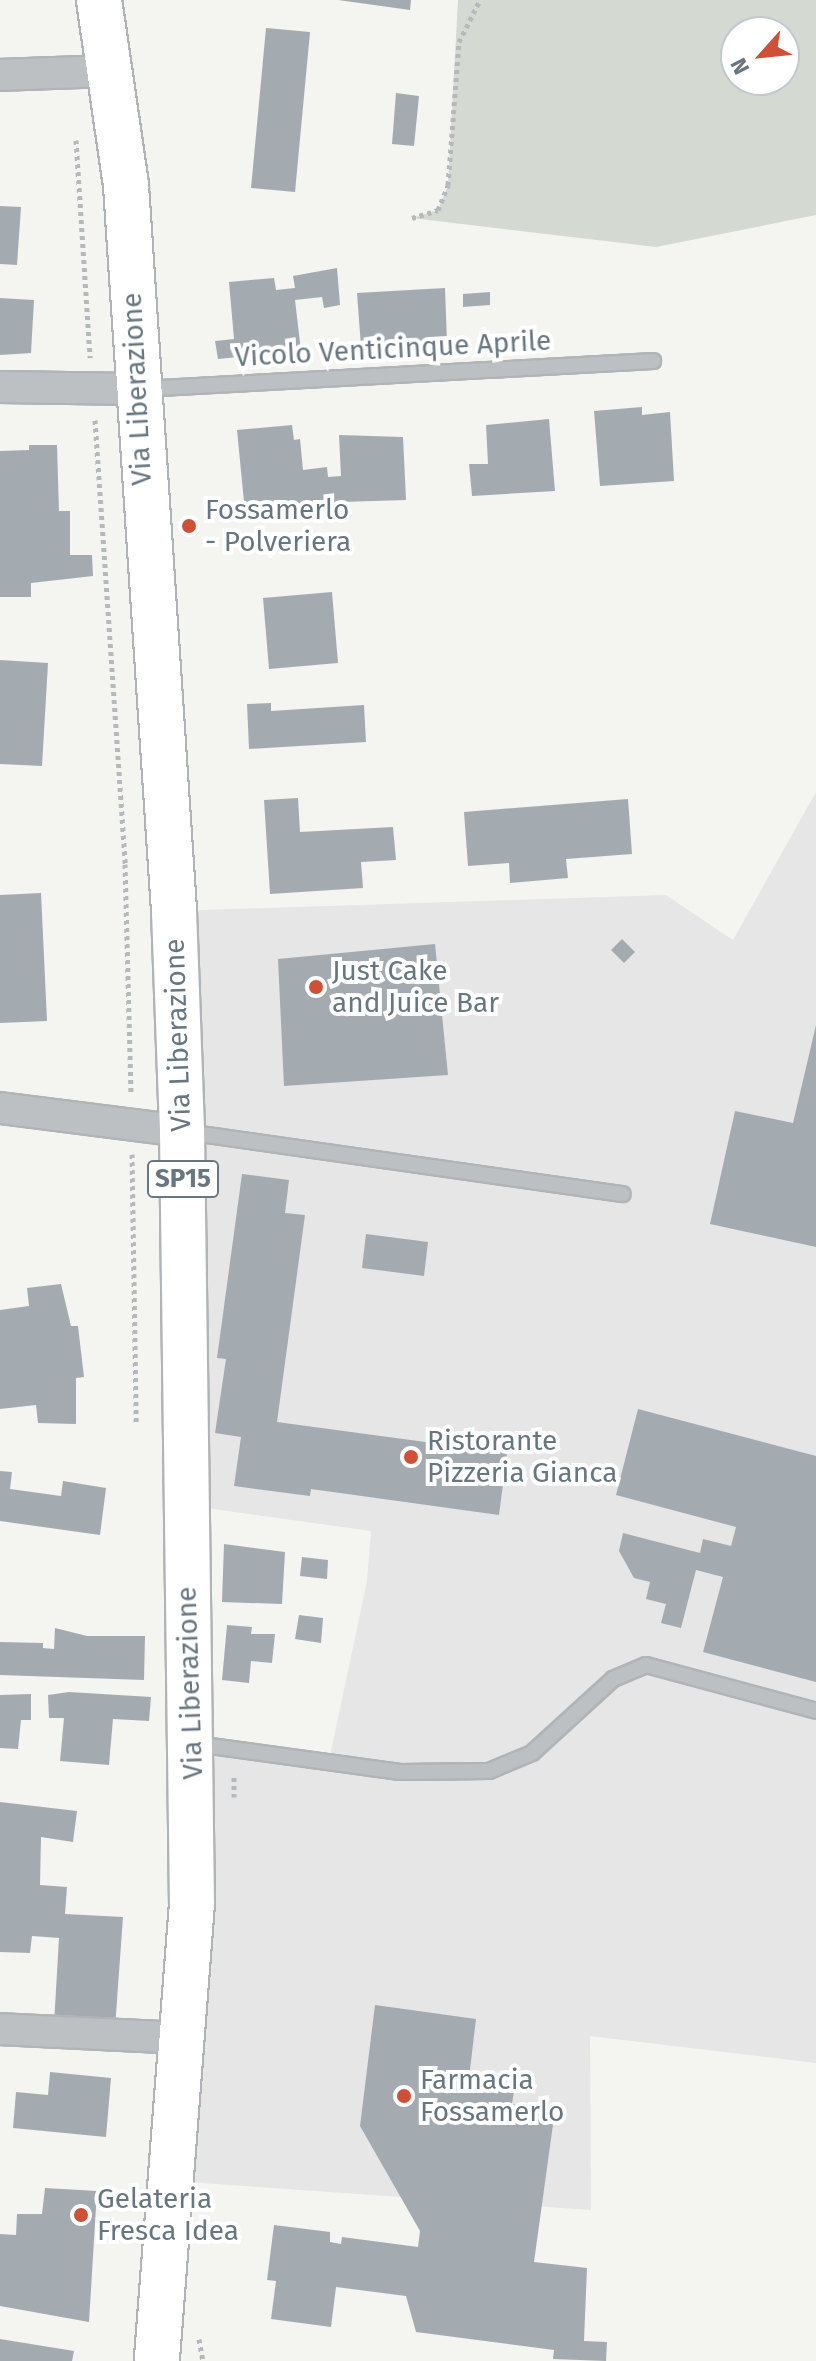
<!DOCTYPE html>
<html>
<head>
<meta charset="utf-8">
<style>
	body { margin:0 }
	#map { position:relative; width:816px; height:2361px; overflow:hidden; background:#f4f4f1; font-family:"Fira Sans",sans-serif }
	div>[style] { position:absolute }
	.built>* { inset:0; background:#e5e6e5 }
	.green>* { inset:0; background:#d4d9d1 }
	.building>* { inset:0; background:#a4abb0 }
	.path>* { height:5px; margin-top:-2.5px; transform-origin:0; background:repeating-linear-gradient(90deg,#b6b9bb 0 4px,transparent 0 8px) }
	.roads { filter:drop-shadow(2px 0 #b0b4b7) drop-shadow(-2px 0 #b0b4b7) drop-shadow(0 2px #b0b4b7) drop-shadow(0 -2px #b0b4b7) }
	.service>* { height:14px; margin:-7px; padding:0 7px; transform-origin:7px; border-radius:7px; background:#bcc0c3 }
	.minor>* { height:30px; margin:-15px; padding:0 15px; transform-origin:15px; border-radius:15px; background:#bcc0c3 }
	.primary>* { height:44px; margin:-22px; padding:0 22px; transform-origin:22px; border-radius:22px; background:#fff }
	.dots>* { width:22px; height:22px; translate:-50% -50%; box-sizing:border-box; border:4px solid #fff; border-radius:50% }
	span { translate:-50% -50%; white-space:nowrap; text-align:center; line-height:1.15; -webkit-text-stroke:8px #fff; paint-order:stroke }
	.shield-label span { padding:2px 6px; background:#fff; border:2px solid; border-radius:6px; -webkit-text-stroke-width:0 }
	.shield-label { font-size:26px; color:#67767f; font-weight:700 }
	.street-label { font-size:28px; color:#67767f }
	.poi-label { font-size:28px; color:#67767f }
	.left { translate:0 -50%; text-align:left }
	.north { position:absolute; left:720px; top:16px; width:80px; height:80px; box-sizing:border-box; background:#fff; border:2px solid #c2c8cc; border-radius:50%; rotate:243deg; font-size:22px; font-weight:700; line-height:32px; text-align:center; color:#67767f }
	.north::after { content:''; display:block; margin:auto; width:28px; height:36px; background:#cf5037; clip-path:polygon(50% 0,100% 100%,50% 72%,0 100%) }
</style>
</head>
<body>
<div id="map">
	<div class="built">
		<i style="clip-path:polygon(816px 792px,816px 2063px,590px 2036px,591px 2210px,172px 2181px,193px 1744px,329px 1761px,367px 1581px,371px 1531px,185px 1505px,174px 911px,666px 895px,733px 940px)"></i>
	</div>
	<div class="green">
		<i style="clip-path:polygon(evenodd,458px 0,816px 0,816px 215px,656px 247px,412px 218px,438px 210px,448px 185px,458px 0,736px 32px,784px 32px,784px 80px,736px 80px,736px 32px)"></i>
	</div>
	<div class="building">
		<i style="clip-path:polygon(338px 0,411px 0,410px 10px)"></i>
		<i style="clip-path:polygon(266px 28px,310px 32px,295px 192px,251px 188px)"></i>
		<i style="clip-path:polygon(396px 93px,419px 96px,414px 146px,392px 144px)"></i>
		<i style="clip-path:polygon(0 206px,21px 207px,17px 265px,0 264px)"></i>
		<i style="clip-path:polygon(337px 268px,340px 305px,324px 308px,322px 297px,295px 300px,301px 351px,218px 359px,215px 341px,234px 339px,229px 282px,274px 278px,276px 290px,295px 288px,293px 276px)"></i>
		<i style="clip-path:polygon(445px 288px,447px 342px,361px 347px,357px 293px)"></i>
		<i style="clip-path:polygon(490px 292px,490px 305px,463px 307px,463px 294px)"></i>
		<i style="clip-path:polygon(0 298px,34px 300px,31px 353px,0 355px)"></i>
		<i style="clip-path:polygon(642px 407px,642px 415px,670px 412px,674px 481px,600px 486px,594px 411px)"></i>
		<i style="clip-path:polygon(549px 419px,555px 491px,472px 496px,469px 464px,488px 464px,486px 425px)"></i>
		<i style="clip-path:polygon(292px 425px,294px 440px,300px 439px,303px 470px,327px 467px,328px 477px,341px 476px,339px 435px,403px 437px,406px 500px,306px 503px,307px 511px,252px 517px,251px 502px,244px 502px,237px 430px)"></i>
		<i style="clip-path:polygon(29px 445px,57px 445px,59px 511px,70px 511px,70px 555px,92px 555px,93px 576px,31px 583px,31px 597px,0 597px,0 451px,29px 450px)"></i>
		<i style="clip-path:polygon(332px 592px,338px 663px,269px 669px,263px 598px)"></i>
		<i style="clip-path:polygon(0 660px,48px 663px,42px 766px,0 764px)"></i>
		<i style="clip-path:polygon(271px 703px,271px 711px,364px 705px,366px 742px,249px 749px,247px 704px)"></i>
		<i style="clip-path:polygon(298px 798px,300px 832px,393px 827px,396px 860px,361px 862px,363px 888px,270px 894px,264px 800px)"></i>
		<i style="clip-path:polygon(628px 799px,632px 854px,566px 859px,568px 878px,510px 883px,509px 863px,468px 866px,464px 812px)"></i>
		<i style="clip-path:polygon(41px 893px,47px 1021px,0 1023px,0 895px)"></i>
		<i style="clip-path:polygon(622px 939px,635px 952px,624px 963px,611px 950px)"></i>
		<i style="clip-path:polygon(435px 944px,448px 1075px,284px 1086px,278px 959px)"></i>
		<i style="clip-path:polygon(816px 1025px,816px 1247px,710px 1224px,735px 1111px,793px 1123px)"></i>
		<i style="clip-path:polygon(242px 1174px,289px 1180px,285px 1213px,305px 1215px,277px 1422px,507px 1453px,499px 1515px,311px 1489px,310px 1496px,234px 1486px,241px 1437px,215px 1433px,226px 1359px,217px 1358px)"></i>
		<i style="clip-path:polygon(366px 1234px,428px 1242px,424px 1276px,362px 1268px)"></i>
		<i style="clip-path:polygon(61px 1284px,71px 1326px,78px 1326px,84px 1377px,76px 1378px,76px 1424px,38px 1423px,36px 1405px,0 1409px,0 1310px,29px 1306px,27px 1288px)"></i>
		<i style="clip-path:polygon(638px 1409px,816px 1456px,816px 1682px,703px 1652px,723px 1577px,696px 1570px,681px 1628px,661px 1623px,666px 1604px,646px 1599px,650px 1582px,634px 1578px,619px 1551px,623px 1533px,700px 1553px,703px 1539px,731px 1546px,736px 1527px,616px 1495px)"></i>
		<i style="clip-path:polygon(0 1471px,12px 1472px,10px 1489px,61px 1496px,63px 1481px,106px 1488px,100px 1535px,0 1521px)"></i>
		<i style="clip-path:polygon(224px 1544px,285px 1552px,282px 1604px,222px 1602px)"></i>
		<i style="clip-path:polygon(302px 1557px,328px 1560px,327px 1579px,300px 1576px)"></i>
		<i style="clip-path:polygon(299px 1615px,323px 1618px,321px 1643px,295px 1639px)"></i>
		<i style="clip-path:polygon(227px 1625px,252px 1627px,251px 1634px,275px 1634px,272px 1663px,251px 1661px,249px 1683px,222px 1680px)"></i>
		<i style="clip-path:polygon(55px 1628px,87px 1636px,145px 1636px,144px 1680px,0 1675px,0 1642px,43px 1643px,43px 1648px,54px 1649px)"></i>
		<i style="clip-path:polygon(69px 1692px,151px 1697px,149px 1721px,113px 1719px,109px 1765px,60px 1761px,64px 1718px,49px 1718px,48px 1695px)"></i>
		<i style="clip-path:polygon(31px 1694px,31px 1720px,21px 1720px,18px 1749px,0 1748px,0 1695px)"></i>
		<i style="clip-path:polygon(0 1802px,77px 1811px,73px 1842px,41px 1837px,40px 1885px,67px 1887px,65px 1914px,123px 1917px,115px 2028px,54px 2024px,59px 1938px,32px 1936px,30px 1953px,0 1952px)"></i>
		<i style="clip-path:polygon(375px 2005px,476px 2019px,469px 2078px,515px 2084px,512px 2104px,555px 2110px,534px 2262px,587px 2268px,584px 2341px,607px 2342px,606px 2361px,553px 2359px,554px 2350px,416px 2332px,406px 2296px,336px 2287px,331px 2327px,271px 2319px,276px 2281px,267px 2280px,274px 2225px,330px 2232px,330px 2242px,341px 2244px,342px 2237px,418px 2247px,420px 2231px,360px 2126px)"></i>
		<i style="clip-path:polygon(50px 2072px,111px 2078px,106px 2137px,13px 2128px,16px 2092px,48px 2095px)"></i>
		<i style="clip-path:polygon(45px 2188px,97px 2191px,89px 2322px,0 2306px,0 2234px,16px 2235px,17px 2214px,42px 2214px)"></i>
		<i style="clip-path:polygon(0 2339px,74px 2351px,72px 2361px,0 2361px)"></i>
	</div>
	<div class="path">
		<i style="left:76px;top:140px;width:218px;rotate:86.3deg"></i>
		<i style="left:412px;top:218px;width:27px;rotate:-17deg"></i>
		<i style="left:438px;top:210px;width:27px;rotate:-68deg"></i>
		<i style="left:448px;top:185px;width:143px;rotate:-85.6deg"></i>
		<i style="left:459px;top:42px;width:47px;rotate:-63.4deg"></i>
		<i style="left:95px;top:420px;width:445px;rotate:86.1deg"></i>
		<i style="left:125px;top:864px;width:228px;rotate:88.5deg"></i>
		<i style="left:132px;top:1154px;width:269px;rotate:89.1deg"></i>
		<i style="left:234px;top:1797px;width:22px;rotate:-90deg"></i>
		<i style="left:199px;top:2339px;width:22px;rotate:80deg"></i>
	</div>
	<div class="roads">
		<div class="service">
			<i style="left:142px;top:389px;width:512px;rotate:-3.14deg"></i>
			<i style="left:186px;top:1132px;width:441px;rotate:8.1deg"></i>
			<i style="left:196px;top:1744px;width:206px;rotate:7.8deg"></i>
			<i style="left:400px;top:1772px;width:89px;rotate:-0.6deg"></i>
			<i style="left:489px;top:1771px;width:47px;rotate:-22.7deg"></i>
			<i style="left:532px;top:1753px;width:110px;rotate:-42.4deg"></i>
			<i style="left:613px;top:1679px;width:36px;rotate:-23deg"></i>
			<i style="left:646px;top:1665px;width:176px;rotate:15.1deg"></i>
		</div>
		<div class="minor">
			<i style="left:0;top:75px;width:108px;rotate:-2.1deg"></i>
			<i style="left:0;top:387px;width:136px;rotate:0.8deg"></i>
			<i style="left:0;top:1108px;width:183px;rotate:7.2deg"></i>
			<i style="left:0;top:2029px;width:183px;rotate:2.8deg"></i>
		</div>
		<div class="primary">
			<i style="left:99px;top:0;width:188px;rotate:81.7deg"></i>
			<i style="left:126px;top:186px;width:727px;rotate:86.21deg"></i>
			<i style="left:174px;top:911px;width:220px;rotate:87.9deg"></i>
			<i style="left:182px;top:1131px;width:772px;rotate:89.26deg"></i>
			<i style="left:192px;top:1903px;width:459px;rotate:94.4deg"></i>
		</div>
	</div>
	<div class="dots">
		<i style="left:189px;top:526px;background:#cf5037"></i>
		<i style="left:316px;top:987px;background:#cf5037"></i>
		<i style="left:411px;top:1457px;background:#cf5037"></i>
		<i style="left:404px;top:2096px;background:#cf5037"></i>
		<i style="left:81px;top:2215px;background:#cf5037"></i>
	</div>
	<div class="shield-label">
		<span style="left:183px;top:1179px">SP15</span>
	</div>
	<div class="street-label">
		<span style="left:393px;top:349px;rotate:-3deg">Vicolo Venticinque Aprile</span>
		<span style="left:137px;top:389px;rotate:-93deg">Via Liberazione</span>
		<span style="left:178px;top:1035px;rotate:-92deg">Via Liberazione</span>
		<span style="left:190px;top:1683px;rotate:-92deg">Via Liberazione</span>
	</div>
	<div class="poi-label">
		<span class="left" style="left:205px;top:526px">Fossamerlo<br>- Polveriera</span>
		<span class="left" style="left:332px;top:987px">Just Cake<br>and Juice Bar</span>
		<span class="left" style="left:427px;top:1457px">Ristorante<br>Pizzeria Gianca</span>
		<span class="left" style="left:420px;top:2096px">Farmacia<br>Fossamerlo</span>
		<span class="left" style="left:97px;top:2215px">Gelateria<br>Fresca Idea</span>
	</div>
	<div class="north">N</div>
</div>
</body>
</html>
